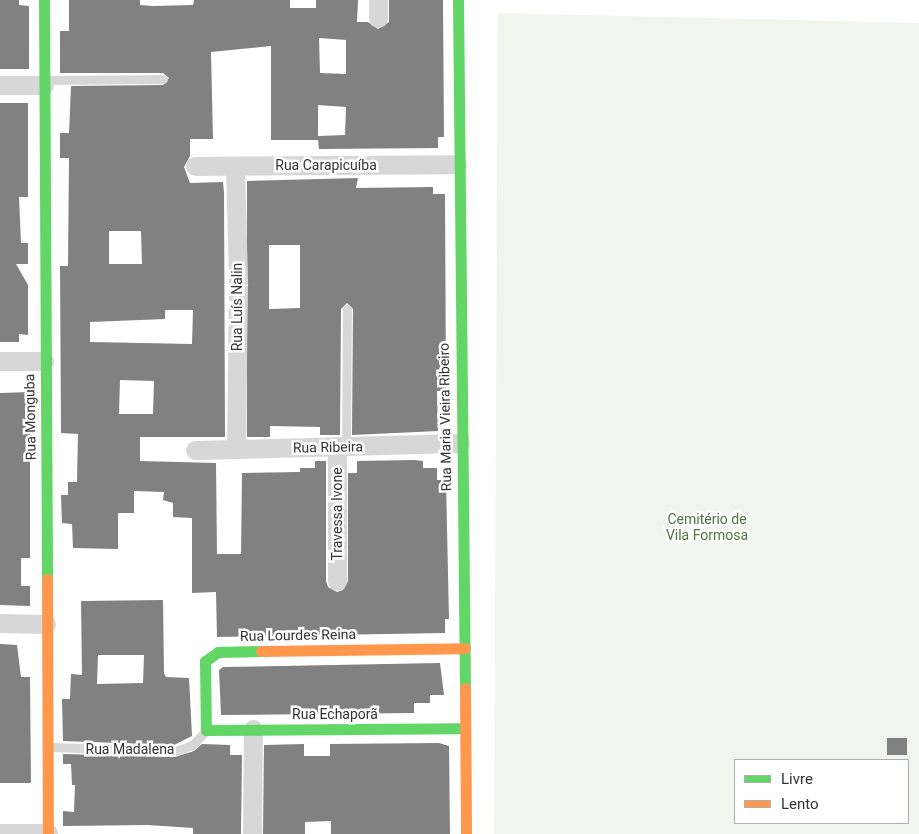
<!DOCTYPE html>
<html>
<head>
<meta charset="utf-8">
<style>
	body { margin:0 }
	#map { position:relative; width:919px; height:834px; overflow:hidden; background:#fff; font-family:Roboto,sans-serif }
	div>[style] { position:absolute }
	.green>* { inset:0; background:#f1f5ed }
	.building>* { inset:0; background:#818181 }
	.lane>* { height:9px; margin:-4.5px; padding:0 4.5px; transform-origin:4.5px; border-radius:4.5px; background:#d7d7d7 }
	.street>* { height:19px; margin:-9.5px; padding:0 9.5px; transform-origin:9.5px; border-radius:9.5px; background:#d7d7d7 }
	.fast>* { height:11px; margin:-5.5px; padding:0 5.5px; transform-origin:5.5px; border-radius:5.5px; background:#63d668 }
	.slow>* { height:11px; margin:-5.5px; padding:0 5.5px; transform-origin:5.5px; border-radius:5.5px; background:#ff974d }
	span { translate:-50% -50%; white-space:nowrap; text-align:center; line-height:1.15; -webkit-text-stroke:5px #fff; paint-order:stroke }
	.street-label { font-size:14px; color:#333 }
	.park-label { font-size:14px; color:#56703f }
	.legend { position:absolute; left:734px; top:759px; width:175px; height:65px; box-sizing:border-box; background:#fff; border:1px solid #adadad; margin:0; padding:6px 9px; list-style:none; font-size:15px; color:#333 }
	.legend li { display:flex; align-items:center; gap:10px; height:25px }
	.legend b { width:25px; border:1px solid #adadad }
</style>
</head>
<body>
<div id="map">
	<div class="green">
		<i style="clip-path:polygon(evenodd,498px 13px,919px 23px,919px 834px,494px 834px,498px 13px,735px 760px,908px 760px,908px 823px,735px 823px,735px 760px)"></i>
	</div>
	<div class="building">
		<i style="clip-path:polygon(0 0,19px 0,19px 5px,29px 6px,29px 69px,0 69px)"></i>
		<i style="clip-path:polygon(evenodd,69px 0,140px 0,140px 5px,153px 6px,193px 5px,194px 0,290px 0,290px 8px,316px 8px,316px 0,358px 0,357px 22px,368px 22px,378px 29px,389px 22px,389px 0,443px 0,444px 137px,438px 137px,438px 148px,319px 149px,318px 140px,271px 140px,271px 46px,211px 52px,213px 139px,190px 139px,190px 156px,184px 167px,190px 183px,223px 182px,224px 192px,225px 437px,140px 437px,140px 461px,216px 463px,217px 554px,241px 554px,242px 473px,300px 472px,300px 468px,315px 468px,315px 461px,326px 461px,326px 581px,328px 587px,337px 592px,343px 590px,348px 581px,348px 473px,357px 473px,357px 461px,414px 460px,423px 461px,423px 468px,437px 468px,437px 480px,446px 480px,449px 619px,445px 619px,445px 633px,217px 637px,216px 592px,192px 593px,192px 518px,173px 517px,173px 503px,163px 500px,164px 492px,134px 491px,134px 513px,118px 513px,118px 549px,73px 548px,72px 524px,62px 523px,61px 495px,68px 495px,68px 482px,77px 482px,78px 434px,61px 433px,60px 266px,68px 266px,69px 158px,60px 158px,60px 133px,69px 133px,71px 86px,163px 85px,169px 78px,163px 73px,60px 73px,60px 31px,69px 31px,69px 0,319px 38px,346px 40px,346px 74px,320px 73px,319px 38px,69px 0,318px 105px,346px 107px,345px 135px,318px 136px,318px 105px,69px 0,109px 231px,141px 231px,142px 264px,109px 264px,109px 231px,69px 0,165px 310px,193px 310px,192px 344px,90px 342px,90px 322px,165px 319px,165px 310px,69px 0,120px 380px,154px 381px,153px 414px,119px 414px,120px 380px)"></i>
		<i style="clip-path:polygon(0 103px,28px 103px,28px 197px,19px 197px,21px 243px,28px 243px,28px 264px,16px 264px,28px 285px,28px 335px,19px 334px,19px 342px,0 342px)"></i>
		<i style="clip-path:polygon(evenodd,358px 178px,356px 188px,433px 187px,433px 194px,445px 194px,446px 391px,437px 391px,438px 431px,352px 435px,353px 309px,347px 303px,341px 309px,340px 435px,320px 435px,320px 427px,270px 426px,270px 437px,247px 437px,247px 181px,358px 178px,269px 245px,300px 245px,300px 308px,269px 309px,269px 245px)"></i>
		<i style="clip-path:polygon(30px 392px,30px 558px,21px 558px,21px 586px,30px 586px,30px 606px,0 605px,0 393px)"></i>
		<i style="clip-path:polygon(evenodd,163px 600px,164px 673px,166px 677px,189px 678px,192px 736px,174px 745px,63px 741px,62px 699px,70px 699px,71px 674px,82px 675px,81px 601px,163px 600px,98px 655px,144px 655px,143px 683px,97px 684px,98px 655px)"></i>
		<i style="clip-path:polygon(0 644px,17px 645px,21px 677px,30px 677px,31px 783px,0 783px)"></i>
		<i style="clip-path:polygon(440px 663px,444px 695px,430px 695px,430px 703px,414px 703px,414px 713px,221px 715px,219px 670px,223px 667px)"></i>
		<i style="clip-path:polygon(887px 738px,907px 738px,907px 755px,887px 755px)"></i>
		<i style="clip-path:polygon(439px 743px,449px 746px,450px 834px,331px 834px,331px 821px,305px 822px,305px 834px,263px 834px,264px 745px,304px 744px,304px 756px,330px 756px,330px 744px)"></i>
		<i style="clip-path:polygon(202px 744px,230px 745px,230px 755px,242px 755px,241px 834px,193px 834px,193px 828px,148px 825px,63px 826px,63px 811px,74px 812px,75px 785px,72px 785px,71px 764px,63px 764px,63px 754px,175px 757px,194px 751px)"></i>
	</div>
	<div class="lane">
		<i style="left:47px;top:80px;width:116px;rotate:-0.5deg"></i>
		<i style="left:346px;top:447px;width:138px;rotate:-89.6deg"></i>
		<i style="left:50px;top:747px;width:125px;rotate:1.8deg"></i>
		<i style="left:175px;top:751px;width:18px;rotate:-19deg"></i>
		<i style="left:192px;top:745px;width:18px;rotate:-45deg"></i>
	</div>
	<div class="street">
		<i style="left:378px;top:0;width:18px;rotate:90deg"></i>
		<i style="left:0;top:85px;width:44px"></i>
		<i style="left:195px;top:166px;width:262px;rotate:-0.4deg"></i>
		<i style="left:235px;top:166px;width:117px;rotate:88.5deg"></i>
		<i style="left:238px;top:283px;width:166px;rotate:90.7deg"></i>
		<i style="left:0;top:361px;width:44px"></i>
		<i style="left:337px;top:448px;width:133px;rotate:90deg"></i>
		<i style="left:195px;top:450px;width:265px;rotate:-1.5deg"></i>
		<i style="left:0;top:623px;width:46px;rotate:1.2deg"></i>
		<i style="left:0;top:833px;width:48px"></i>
		<i style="left:252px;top:834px;width:105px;rotate:-89.5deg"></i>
	</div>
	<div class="fast">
		<i style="left:44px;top:0;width:579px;rotate:89.7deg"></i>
		<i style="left:458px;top:0;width:688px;rotate:89.42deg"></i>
		<i style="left:261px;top:651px;width:43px;rotate:178.7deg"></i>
		<i style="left:218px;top:652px;width:16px;rotate:145deg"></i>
		<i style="left:205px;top:661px;width:69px;rotate:89.2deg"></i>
		<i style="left:206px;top:730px;width:259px;rotate:-0.4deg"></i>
	</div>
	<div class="slow">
		<i style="left:47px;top:579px;width:255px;rotate:89.8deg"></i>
		<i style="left:261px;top:651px;width:204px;rotate:-0.8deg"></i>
		<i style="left:465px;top:688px;width:146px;rotate:89.6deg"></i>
	</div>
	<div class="street-label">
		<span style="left:326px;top:165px">Rua Carapicuíba</span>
		<span style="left:237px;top:307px;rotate:-90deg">Rua Luís Nalin</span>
		<span style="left:30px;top:417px;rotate:-91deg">Rua Monguba</span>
		<span style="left:445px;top:417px;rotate:-91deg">Rua Maria Vieira Ribeiro</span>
		<span style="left:328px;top:447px;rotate:-1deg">Rua Ribeira</span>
		<span style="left:337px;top:514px;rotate:-90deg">Travessa Ivone</span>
		<span style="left:298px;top:635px;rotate:-1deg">Rua Lourdes Reina</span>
		<span style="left:335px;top:714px">Rua Echaporã</span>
		<span style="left:130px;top:749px">Rua Madalena</span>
	</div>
	<div class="park-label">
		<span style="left:707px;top:527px">Cemitério de<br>Vila Formosa</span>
	</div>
	<ul class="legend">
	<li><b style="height:6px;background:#63d668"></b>Livre</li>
	<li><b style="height:6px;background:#ff974d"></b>Lento</li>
	</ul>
</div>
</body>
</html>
